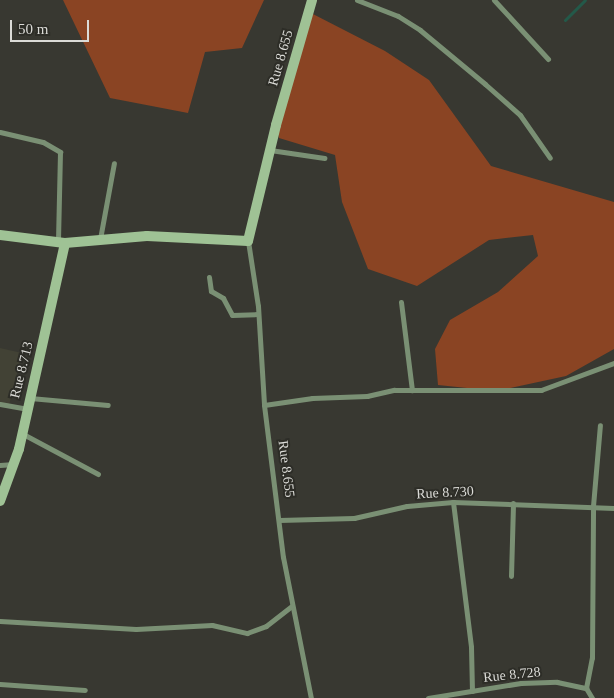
<!DOCTYPE html>
<html>
<head>
<meta charset="utf-8">
<style>
	body { margin:0 }
	#map { position:relative; width:614px; height:698px; overflow:hidden; background:#383831; font-family:Georgia,serif }
	div>[style] { position:absolute }
	.built>* { inset:0; background:#424235 }
	.green>* { inset:0; background:#8a4423 }
	.stream>* { height:3px; margin:-1.5px; padding:0 1.5px; transform-origin:1.5px; border-radius:1.5px; background:#235949 }
	.street>* { height:5px; margin:-2.5px; padding:0 2.5px; transform-origin:2.5px; border-radius:2.5px; background:#7a9074 }
	.secondary>* { height:10px; margin:-5px; padding:0 5px; transform-origin:5px; border-radius:5px; background:#9fc295 }
	span { translate:-50% -50%; white-space:nowrap; text-align:center; line-height:1.15; -webkit-text-stroke:4px #2d2d27; paint-order:stroke }
	.street-label { font-size:14px; color:#dbdbd7 }
	.scale { position:absolute; left:10px; top:20px; width:79px; height:22px; box-sizing:border-box; border:2px solid #dbdbd7; border-top:0; padding-left:6px; font-size:15px; line-height:18px; white-space:nowrap; color:#dbdbd7; -webkit-text-stroke:4px #2d2d27; paint-order:stroke }
</style>
</head>
<body>
<div id="map">
	<div class="built">
		<i style="clip-path:polygon(0 348px,22px 353px,9px 405px,0 403px)"></i>
	</div>
	<div class="green">
		<i style="clip-path:polygon(63px 0,264px 0,242px 48px,205px 52px,188px 113px,110px 98px)"></i>
		<i style="clip-path:polygon(309px 12px,385px 51px,429px 80px,491px 166px,614px 202px,614px 349px,566px 376px,496px 391px,438px 385px,435px 349px,450px 320px,498px 292px,538px 256px,533px 235px,489px 240px,417px 286px,368px 269px,342px 202px,335px 155px,279px 138px,276px 125px)"></i>
	</div>
	<div class="stream">
		<i style="left:565px;top:20px;width:28px;rotate:-45deg"></i>
	</div>
	<div class="street">
		<i style="left:357px;top:0;width:44px;rotate:21.3deg"></i>
		<i style="left:398px;top:16px;width:26px;rotate:32deg"></i>
		<i style="left:420px;top:30px;width:85px;rotate:39.7deg"></i>
		<i style="left:485px;top:84px;width:47px;rotate:41.5deg"></i>
		<i style="left:520px;top:115px;width:52px;rotate:55.1deg"></i>
		<i style="left:494px;top:0;width:80px;rotate:47.5deg"></i>
		<i style="left:0;top:132px;width:44px;rotate:13.1deg"></i>
		<i style="left:43px;top:142px;width:20px;rotate:30deg"></i>
		<i style="left:60px;top:152px;width:90px;rotate:91.3deg"></i>
		<i style="left:270px;top:150px;width:55px;rotate:8.4deg"></i>
		<i style="left:100px;top:239px;width:77px;rotate:-79.6deg"></i>
		<i style="left:248px;top:241px;width:66px;rotate:81.3deg"></i>
		<i style="left:258px;top:306px;width:99px;rotate:86.5deg"></i>
		<i style="left:264px;top:405px;width:153px;rotate:82.9deg"></i>
		<i style="left:283px;top:557px;width:144px;rotate:78.8deg"></i>
		<i style="left:209px;top:277px;width:14px;rotate:82deg"></i>
		<i style="left:211px;top:291px;width:14px;rotate:30deg"></i>
		<i style="left:223px;top:298px;width:19px;rotate:62deg"></i>
		<i style="left:232px;top:315px;width:26px;rotate:-2deg"></i>
		<i style="left:401px;top:302px;width:89px;rotate:82.9deg"></i>
		<i style="left:30px;top:398px;width:78px;rotate:5.1deg"></i>
		<i style="left:0;top:404px;width:27px;rotate:10deg"></i>
		<i style="left:264px;top:405px;width:49px;rotate:-8.3deg"></i>
		<i style="left:312px;top:398px;width:55px;rotate:-2.1deg"></i>
		<i style="left:367px;top:396px;width:28px;rotate:-13deg"></i>
		<i style="left:394px;top:390px;width:147px"></i>
		<i style="left:541px;top:390px;width:78px;rotate:-20.3deg"></i>
		<i style="left:23px;top:434px;width:85px;rotate:28.1deg"></i>
		<i style="left:0;top:465px;width:14px;rotate:-4deg"></i>
		<i style="left:453px;top:502px;width:146px;rotate:82.9deg"></i>
		<i style="left:471px;top:647px;width:44px;rotate:88.7deg"></i>
		<i style="left:279px;top:520px;width:75px;rotate:-1.5deg"></i>
		<i style="left:354px;top:518px;width:54px;rotate:-12.8deg"></i>
		<i style="left:407px;top:506px;width:46px;rotate:-5deg"></i>
		<i style="left:453px;top:502px;width:161px;rotate:2.1deg"></i>
		<i style="left:511px;top:576px;width:73px;rotate:-88.4deg"></i>
		<i style="left:0;top:621px;width:136px;rotate:3.4deg"></i>
		<i style="left:136px;top:629px;width:76px;rotate:-3deg"></i>
		<i style="left:212px;top:625px;width:36px;rotate:13deg"></i>
		<i style="left:247px;top:633px;width:20px;rotate:-20deg"></i>
		<i style="left:266px;top:626px;width:33px;rotate:-38deg"></i>
		<i style="left:0;top:684px;width:85px;rotate:4deg"></i>
		<i style="left:586px;top:688px;width:31px;rotate:-79deg"></i>
		<i style="left:592px;top:658px;width:152px;rotate:-89.6deg"></i>
		<i style="left:593px;top:506px;width:81px;rotate:-85.1deg"></i>
		<i style="left:428px;top:698px;width:94px;rotate:-9.2deg"></i>
		<i style="left:521px;top:683px;width:36px;rotate:-2deg"></i>
		<i style="left:557px;top:682px;width:30px;rotate:12deg"></i>
		<i style="left:586px;top:688px;width:12px;rotate:59deg"></i>
	</div>
	<div class="secondary">
		<i style="left:0;top:235px;width:65px;rotate:7deg"></i>
		<i style="left:65px;top:243px;width:82px;rotate:-4.9deg"></i>
		<i style="left:147px;top:236px;width:101px;rotate:2.8deg"></i>
		<i style="left:248px;top:241px;width:119px;rotate:-76.4deg"></i>
		<i style="left:276px;top:125px;width:130px;rotate:-73.9deg"></i>
		<i style="left:0;top:501px;width:55px;rotate:-69.9deg"></i>
		<i style="left:19px;top:449px;width:211px;rotate:-77.4deg"></i>
	</div>
	<div class="street-label">
		<span style="left:281px;top:58px;rotate:-74deg">Rue 8.655</span>
		<span style="left:22px;top:370px;rotate:-76deg">Rue 8.713</span>
		<span style="left:286px;top:469px;rotate:83deg">Rue 8.655</span>
		<span style="left:445px;top:493px;rotate:-3deg">Rue 8.730</span>
		<span style="left:512px;top:675px;rotate:-6deg">Rue 8.728</span>
	</div>
	<div class="scale">50 m</div>
</div>
</body>
</html>
